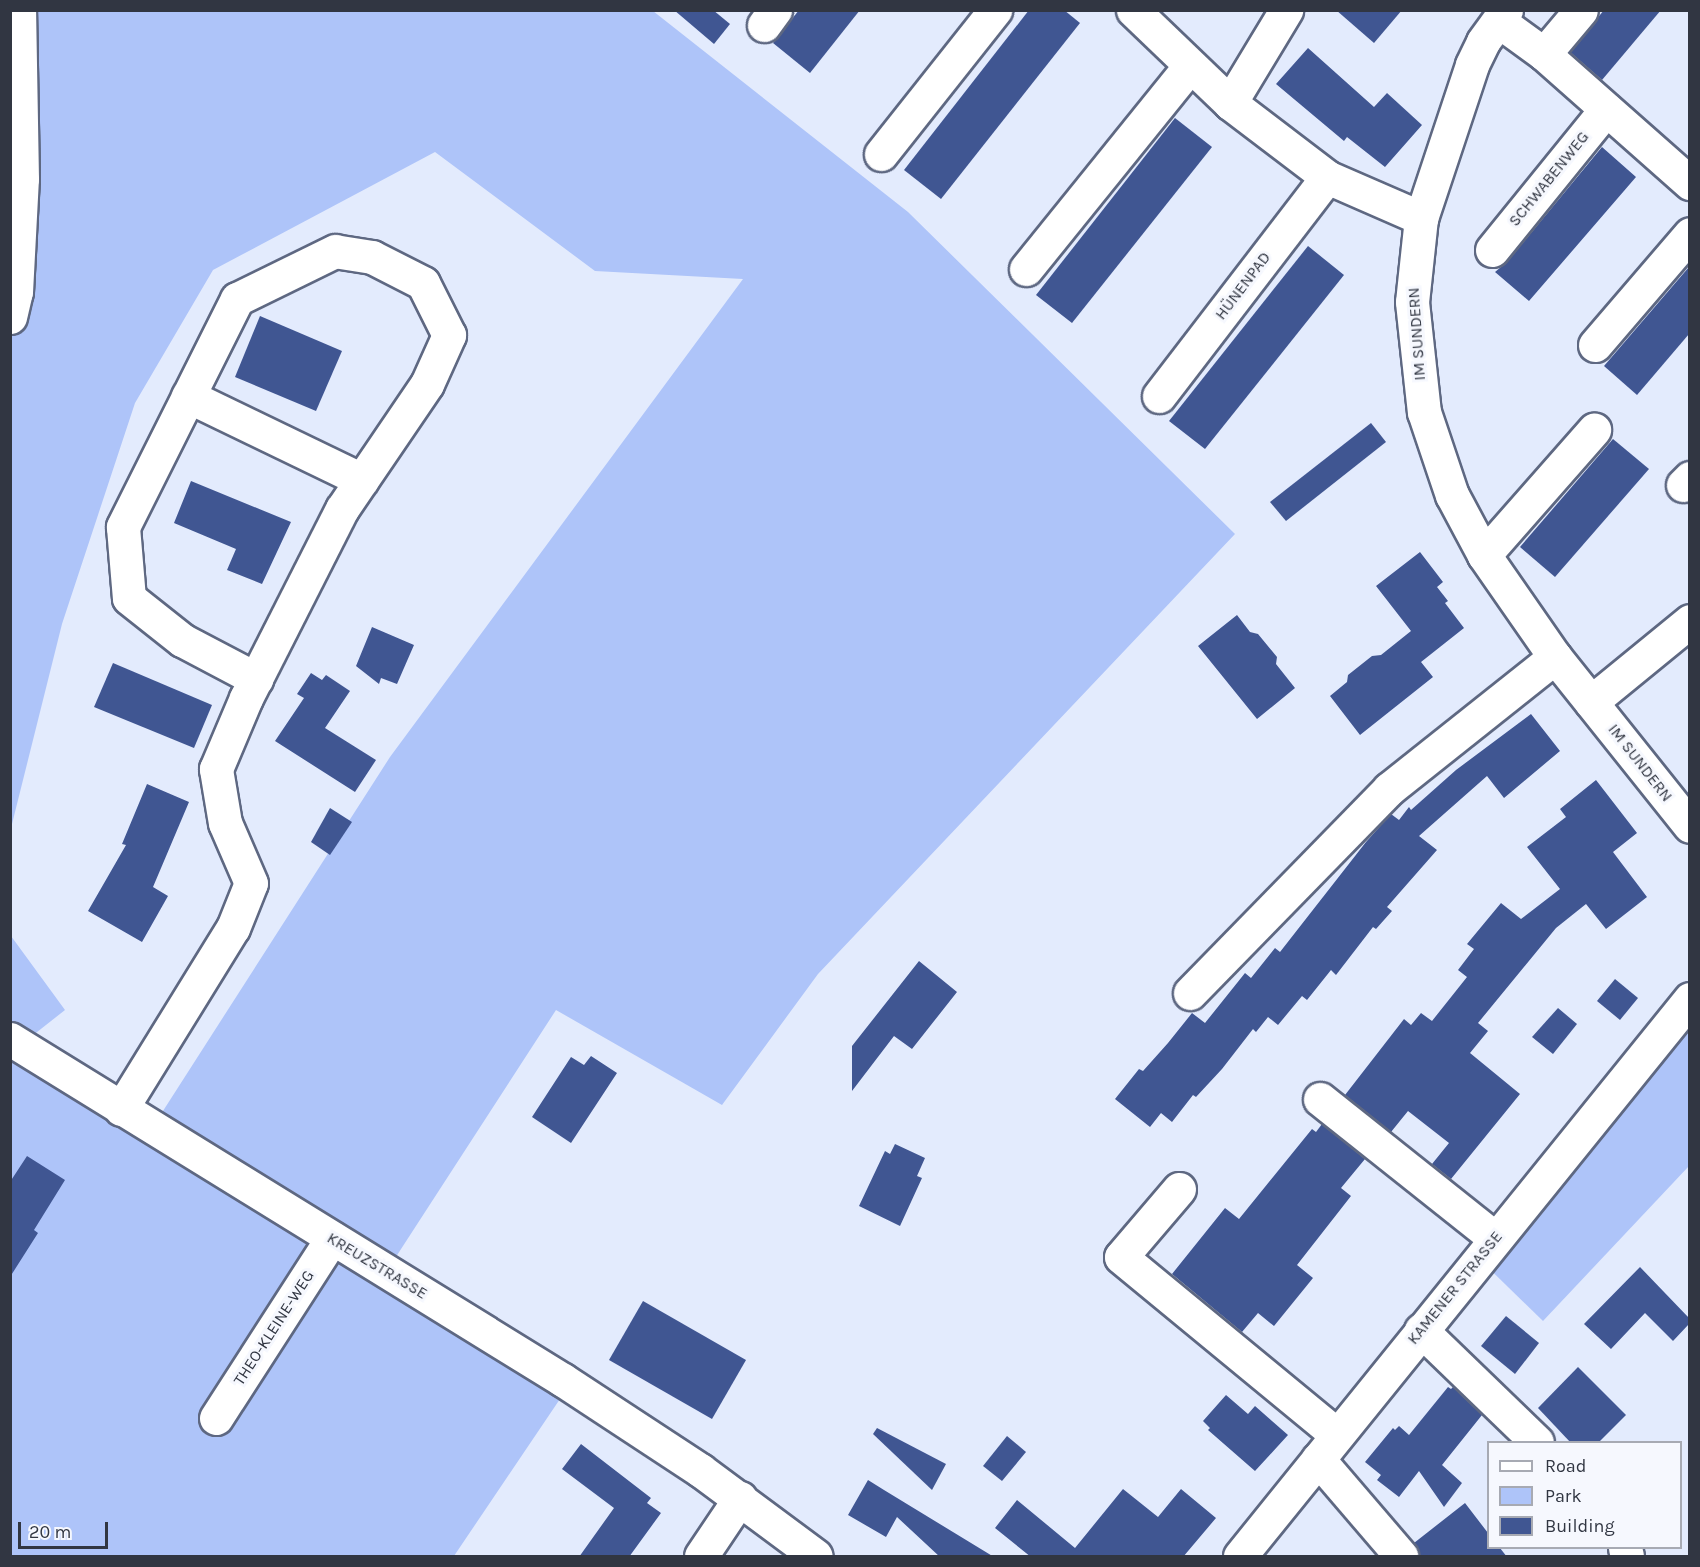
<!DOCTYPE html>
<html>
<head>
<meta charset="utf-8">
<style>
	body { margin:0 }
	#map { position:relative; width:1700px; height:1567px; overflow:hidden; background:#e3ebfd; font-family:Karla,sans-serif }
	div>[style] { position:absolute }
	.green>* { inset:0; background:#aec4f9 }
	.building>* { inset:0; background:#405692 }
	.roads { filter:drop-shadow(2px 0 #5e6882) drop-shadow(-2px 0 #5e6882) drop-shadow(0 2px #5e6882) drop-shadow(0 -2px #5e6882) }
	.minor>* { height:33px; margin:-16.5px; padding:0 16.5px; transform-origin:16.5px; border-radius:16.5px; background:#fff }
	.major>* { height:33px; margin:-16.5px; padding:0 16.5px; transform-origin:16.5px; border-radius:16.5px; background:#fff }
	span { translate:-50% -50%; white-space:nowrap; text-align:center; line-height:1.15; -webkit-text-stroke:6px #f6f8fe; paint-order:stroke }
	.street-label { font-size:16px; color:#313642 }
	.frame { position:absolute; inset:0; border:12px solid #313642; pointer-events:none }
	.legend { position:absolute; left:1487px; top:1441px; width:195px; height:108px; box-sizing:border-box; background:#f6f8fe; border:2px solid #a7aab3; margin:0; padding:8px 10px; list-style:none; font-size:18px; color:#313642 }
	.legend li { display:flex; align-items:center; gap:12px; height:30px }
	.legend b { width:30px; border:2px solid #a7aab3 }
	.scale { position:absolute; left:18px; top:1522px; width:90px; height:27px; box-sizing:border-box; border:3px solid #313642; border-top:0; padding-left:8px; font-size:18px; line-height:21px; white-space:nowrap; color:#313642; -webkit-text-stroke:4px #f6f8fe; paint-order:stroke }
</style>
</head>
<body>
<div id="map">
	<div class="green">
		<i style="clip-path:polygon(10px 11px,653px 11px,908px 212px,1235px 534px,818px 974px,722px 1105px,556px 1010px,379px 1283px,562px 1396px,454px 1556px,11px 1556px,11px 936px,65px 1010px,32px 1036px,145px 1139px,390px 757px,743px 279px,595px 271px,435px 152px,213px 270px,135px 403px,62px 624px,11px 828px)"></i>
		<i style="clip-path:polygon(1689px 990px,1689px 1166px,1543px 1321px,1469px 1249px)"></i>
	</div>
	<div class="building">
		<i style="clip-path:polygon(674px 10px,713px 10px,730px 24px,714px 44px)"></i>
		<i style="clip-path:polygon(799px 10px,860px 10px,810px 73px,773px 43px)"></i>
		<i style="clip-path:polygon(1029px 10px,1064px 10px,1080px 23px,941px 199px,904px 170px)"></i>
		<i style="clip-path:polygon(1336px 10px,1402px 10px,1374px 43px)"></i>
		<i style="clip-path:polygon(1604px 10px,1661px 10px,1602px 80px,1570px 52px)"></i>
		<i style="clip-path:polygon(1308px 48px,1374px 107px,1387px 93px,1422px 125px,1385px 167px,1347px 137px,1344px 141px,1276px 84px)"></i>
		<i style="clip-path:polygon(1175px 118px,1212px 147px,1072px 323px,1036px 295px)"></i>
		<i style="clip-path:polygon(1602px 147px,1636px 177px,1529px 301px,1495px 272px,1507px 262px)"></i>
		<i style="clip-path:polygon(1308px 246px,1344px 275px,1205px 449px,1169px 421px)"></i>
		<i style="clip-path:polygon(1689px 267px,1689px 334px,1637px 395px,1604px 366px)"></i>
		<i style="clip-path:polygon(260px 316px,342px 351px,316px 411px,235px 377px)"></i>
		<i style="clip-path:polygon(1371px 423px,1386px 442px,1286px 521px,1270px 502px)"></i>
		<i style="clip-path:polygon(1613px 439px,1649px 469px,1555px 577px,1520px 547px)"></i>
		<i style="clip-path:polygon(191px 481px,291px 522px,262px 584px,227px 570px,236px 549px,174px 523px)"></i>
		<i style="clip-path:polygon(1420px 552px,1443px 582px,1437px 587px,1448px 601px,1445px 603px,1464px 628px,1421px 662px,1433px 677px,1360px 735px,1330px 696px,1347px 682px,1348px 675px,1372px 656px,1381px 655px,1411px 631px,1376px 586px)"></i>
		<i style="clip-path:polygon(1237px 615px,1250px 632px,1258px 634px,1277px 657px,1276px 664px,1295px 688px,1257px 719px,1198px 646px)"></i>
		<i style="clip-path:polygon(372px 627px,414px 645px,397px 684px,381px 678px,379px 684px,356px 666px)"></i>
		<i style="clip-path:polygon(113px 663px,212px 705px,194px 748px,94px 707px)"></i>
		<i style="clip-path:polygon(311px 673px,322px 680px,326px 675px,350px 691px,325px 728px,376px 760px,355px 792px,275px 741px,304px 698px,297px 694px)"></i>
		<i style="clip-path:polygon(1531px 714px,1560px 751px,1504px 798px,1487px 776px,1419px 836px,1437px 850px,1387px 907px,1392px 911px,1376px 929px,1373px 927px,1336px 975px,1331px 970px,1307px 1000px,1302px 996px,1278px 1025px,1268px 1017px,1256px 1032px,1253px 1029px,1222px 1069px,1196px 1097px,1193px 1095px,1172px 1122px,1161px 1113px,1150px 1127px,1115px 1099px,1139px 1069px,1143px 1071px,1168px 1043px,1192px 1013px,1205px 1023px,1245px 973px,1251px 978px,1275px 948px,1280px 952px,1366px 842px,1391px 814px,1399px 820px,1409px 807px,1411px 810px,1456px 770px)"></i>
		<i style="clip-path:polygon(1596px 780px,1637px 833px,1613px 852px,1647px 897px,1606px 929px,1586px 904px,1556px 928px,1478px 1023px,1488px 1031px,1470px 1053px,1520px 1094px,1451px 1179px,1432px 1164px,1449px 1143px,1408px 1111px,1391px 1132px,1345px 1095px,1404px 1019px,1411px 1025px,1421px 1013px,1432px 1021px,1467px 977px,1458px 970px,1474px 949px,1467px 944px,1501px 903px,1521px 919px,1560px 889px,1527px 847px,1566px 817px,1560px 809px)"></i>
		<i style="clip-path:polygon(147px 784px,189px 802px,153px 887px,168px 896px,142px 942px,88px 911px,126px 845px,122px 844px)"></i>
		<i style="clip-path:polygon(330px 808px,352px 822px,330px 855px,311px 842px)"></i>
		<i style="clip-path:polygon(919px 961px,957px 992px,912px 1049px,894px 1036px,852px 1091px,852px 1046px)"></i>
		<i style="clip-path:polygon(1615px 979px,1638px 998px,1620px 1020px,1597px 1001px)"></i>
		<i style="clip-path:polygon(1558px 1008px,1577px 1024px,1553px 1054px,1532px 1037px)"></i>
		<i style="clip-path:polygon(591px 1056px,617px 1073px,571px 1143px,532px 1117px,571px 1057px,584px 1065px)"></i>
		<i style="clip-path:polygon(1322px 1124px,1365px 1159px,1341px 1188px,1351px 1196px,1297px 1265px,1313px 1278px,1274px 1326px,1258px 1313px,1242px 1332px,1172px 1274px,1225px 1208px,1239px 1219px,1312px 1129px,1316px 1132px)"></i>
		<i style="clip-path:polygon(895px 1144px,925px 1158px,917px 1176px,922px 1178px,900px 1226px,859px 1206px,885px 1151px,890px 1154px)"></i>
		<i style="clip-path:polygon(27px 1156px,65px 1180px,34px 1230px,38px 1233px,10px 1277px,10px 1182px)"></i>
		<i style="clip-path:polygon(1640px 1267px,1689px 1318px,1689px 1324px,1673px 1341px,1645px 1313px,1611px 1349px,1584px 1324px)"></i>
		<i style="clip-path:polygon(643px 1301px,746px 1360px,712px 1419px,609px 1360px)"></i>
		<i style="clip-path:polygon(1506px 1316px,1539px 1343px,1515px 1374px,1481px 1346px)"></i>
		<i style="clip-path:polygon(1578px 1367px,1626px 1415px,1598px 1443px,1571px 1443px,1538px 1408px)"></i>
		<i style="clip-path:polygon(1448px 1387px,1451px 1389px,1453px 1387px,1482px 1415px,1442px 1465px,1462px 1483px,1444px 1507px,1419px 1471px,1399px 1497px,1377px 1480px,1381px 1475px,1365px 1462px,1393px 1428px,1395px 1430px,1399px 1426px,1409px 1435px)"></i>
		<i style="clip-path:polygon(1226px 1395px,1248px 1414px,1255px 1406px,1288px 1435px,1255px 1471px,1208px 1430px,1210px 1428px,1203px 1421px)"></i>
		<i style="clip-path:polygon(877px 1428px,946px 1464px,932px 1490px,873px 1434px)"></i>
		<i style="clip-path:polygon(1007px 1436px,1026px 1452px,1002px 1481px,983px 1466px)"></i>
		<i style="clip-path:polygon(581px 1444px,651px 1498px,647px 1503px,661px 1513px,629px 1557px,579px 1557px,614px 1508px,562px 1469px)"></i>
		<i style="clip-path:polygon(868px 1480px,884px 1490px,994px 1557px,940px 1557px,897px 1517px,886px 1537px,848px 1515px)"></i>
		<i style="clip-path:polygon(1123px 1489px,1158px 1517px,1181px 1489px,1216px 1518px,1183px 1557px,1031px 1557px,995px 1528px,1017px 1500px,1075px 1548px)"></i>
		<i style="clip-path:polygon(1465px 1503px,1488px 1533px,1488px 1548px,1500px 1548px,1507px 1557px,1419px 1557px,1414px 1543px)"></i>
	</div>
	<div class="roads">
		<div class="minor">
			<i style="left:1133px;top:10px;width:134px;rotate:43.8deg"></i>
			<i style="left:1230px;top:103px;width:122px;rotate:37.3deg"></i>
			<i style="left:1327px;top:177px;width:103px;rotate:23.6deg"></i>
			<i style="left:1506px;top:10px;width:39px;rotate:126deg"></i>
			<i style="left:1483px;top:42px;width:25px;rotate:116deg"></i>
			<i style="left:1472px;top:65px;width:161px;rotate:108.4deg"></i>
			<i style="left:1421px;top:218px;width:84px;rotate:96.1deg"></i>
			<i style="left:1412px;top:302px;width:111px;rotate:83.8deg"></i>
			<i style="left:1424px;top:412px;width:88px;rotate:71.4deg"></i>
			<i style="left:1452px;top:495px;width:68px;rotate:61.9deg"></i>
			<i style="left:1484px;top:555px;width:124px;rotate:55.2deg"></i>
			<i style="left:1555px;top:657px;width:216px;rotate:51.4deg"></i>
			<i style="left:1500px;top:22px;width:54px;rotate:36deg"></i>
			<i style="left:1544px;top:54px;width:195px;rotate:41.5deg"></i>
			<i style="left:764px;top:25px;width:19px;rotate:-54deg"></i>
			<i style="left:1544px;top:54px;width:57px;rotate:-49.9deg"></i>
			<i style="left:1230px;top:103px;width:109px;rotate:-58.9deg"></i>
			<i style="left:881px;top:154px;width:184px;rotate:-51.6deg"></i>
			<i style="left:1492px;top:250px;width:181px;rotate:-51deg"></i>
			<i style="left:1026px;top:269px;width:260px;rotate:-51.1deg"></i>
			<i style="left:10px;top:317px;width:26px;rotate:-77deg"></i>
			<i style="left:16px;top:292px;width:113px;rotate:-87deg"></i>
			<i style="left:22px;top:179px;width:169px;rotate:-91deg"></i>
			<i style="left:1595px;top:345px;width:146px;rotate:-49.4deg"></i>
			<i style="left:188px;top:396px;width:193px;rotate:25.8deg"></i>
			<i style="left:1159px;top:396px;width:276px;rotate:-52.5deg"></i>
			<i style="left:1683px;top:485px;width:10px;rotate:-45deg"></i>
			<i style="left:1484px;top:555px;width:167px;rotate:-48.7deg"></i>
			<i style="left:1591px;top:702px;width:128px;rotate:-39.3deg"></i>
			<i style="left:1190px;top:993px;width:285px;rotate:-45.7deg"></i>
			<i style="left:1389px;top:789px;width:212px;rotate:-38.5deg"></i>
			<i style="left:10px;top:1039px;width:650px;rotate:31.66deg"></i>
			<i style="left:563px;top:1380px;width:164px;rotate:33.3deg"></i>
			<i style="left:700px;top:1470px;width:144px;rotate:36.6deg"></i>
			<i style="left:1320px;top:1099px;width:223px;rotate:38.5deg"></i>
			<i style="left:121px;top:1109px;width:213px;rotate:-58.3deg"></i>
			<i style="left:233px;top:928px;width:48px;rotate:-68.2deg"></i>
			<i style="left:251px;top:883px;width:65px;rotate:-113.4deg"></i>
			<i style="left:225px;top:823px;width:55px;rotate:-99.5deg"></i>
			<i style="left:216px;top:769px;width:77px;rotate:-67.1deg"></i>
			<i style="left:246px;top:698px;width:212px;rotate:-63.1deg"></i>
			<i style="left:342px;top:509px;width:151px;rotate:-55.8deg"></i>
			<i style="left:427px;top:384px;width:54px;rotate:-65.8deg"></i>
			<i style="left:449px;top:335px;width:58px;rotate:-116.6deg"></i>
			<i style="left:423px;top:283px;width:57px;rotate:-153deg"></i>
			<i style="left:372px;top:257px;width:37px;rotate:-171deg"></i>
			<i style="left:335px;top:251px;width:109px;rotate:153.9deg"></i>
			<i style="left:237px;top:299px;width:255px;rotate:116.6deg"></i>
			<i style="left:123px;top:527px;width:71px;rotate:85.2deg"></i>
			<i style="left:129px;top:598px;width:68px;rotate:38.4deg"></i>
			<i style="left:182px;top:640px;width:84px;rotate:27.8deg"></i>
			<i style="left:1179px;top:1189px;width:89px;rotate:130.5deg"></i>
			<i style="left:1121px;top:1257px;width:280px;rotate:39.5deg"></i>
			<i style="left:1421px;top:1330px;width:161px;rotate:44deg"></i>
			<i style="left:216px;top:1418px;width:214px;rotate:-57.2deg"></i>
			<i style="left:1318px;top:1459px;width:128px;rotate:49.4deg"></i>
			<i style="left:1625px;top:1548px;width:8px;rotate:76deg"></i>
			<i style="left:701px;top:1556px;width:70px;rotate:-56.1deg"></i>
		</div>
		<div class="major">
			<i style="left:1240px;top:1556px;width:716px;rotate:-51.07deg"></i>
		</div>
	</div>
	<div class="street-label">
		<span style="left:1549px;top:179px;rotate:-51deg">SCHWABENWEG</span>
		<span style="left:1243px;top:286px;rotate:-53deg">HÜNENPAD</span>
		<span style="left:1417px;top:334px;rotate:-94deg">IM SUNDERN</span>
		<span style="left:1640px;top:763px;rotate:52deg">IM SUNDERN</span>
		<span style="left:377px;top:1266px;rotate:31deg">KREUZSTRASSE</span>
		<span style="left:1455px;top:1288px;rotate:-51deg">KAMENER STRASSE</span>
		<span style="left:274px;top:1328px;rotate:-57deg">THEO-KLEINE-WEG</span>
	</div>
	<div class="frame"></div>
	<ul class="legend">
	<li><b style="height:8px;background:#fff"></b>Road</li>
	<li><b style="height:16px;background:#aec4f9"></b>Park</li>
	<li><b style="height:16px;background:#405692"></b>Building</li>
	</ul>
	<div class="scale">20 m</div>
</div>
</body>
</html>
